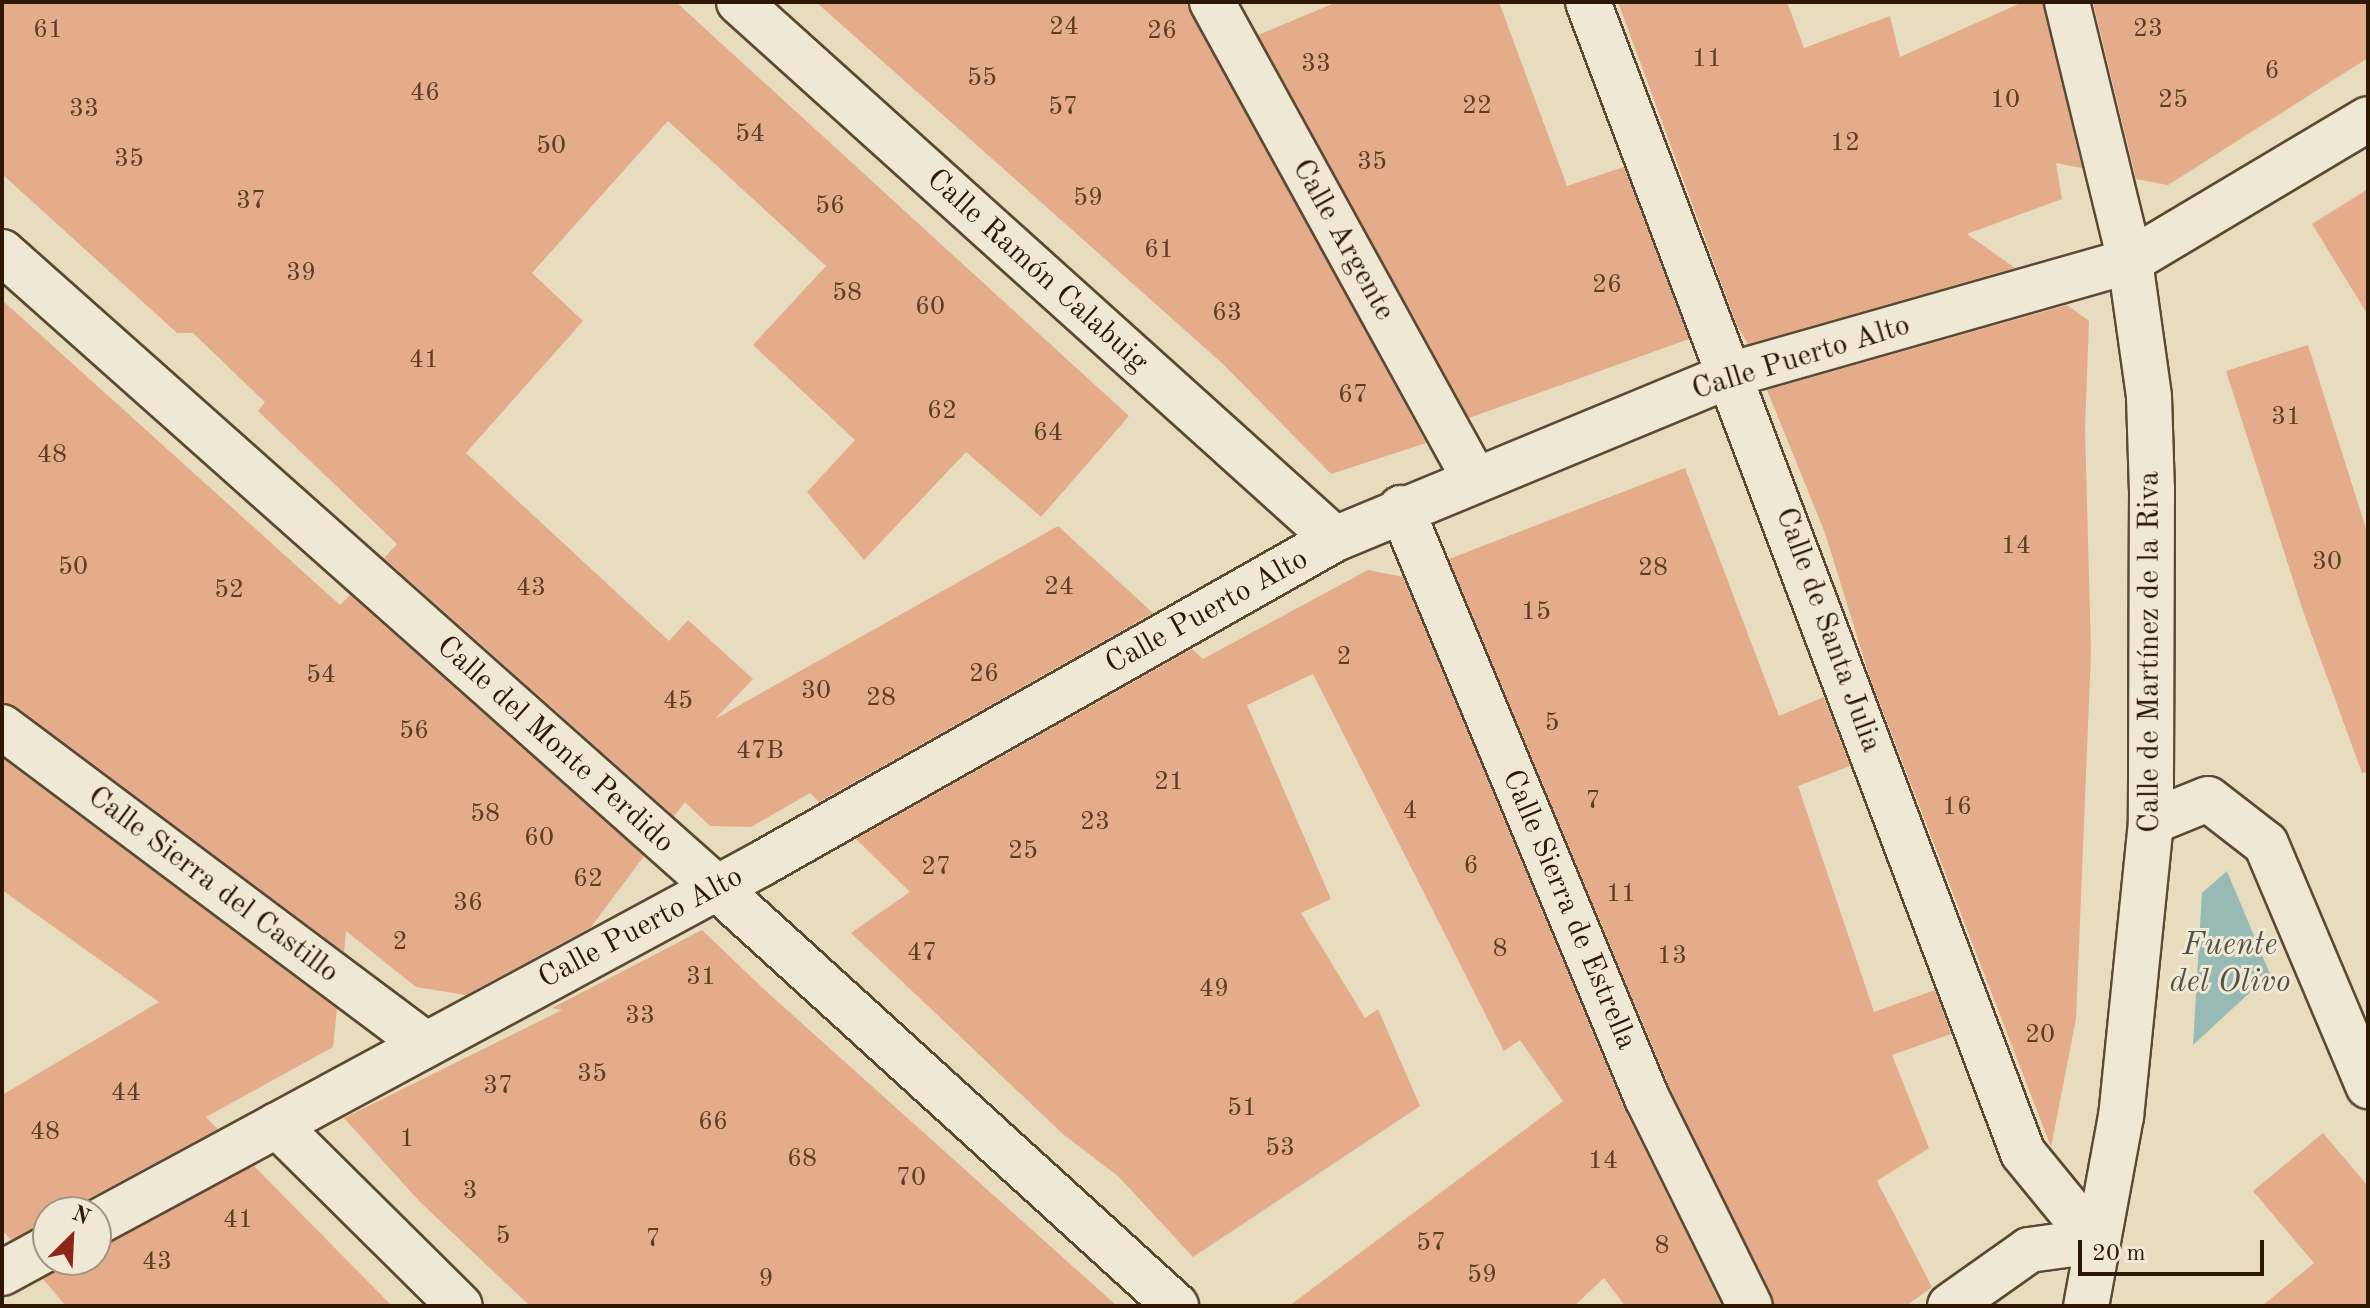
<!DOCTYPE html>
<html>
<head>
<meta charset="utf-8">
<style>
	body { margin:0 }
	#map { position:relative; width:2370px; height:1308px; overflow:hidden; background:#e7dcbe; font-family:"Old Standard TT",serif }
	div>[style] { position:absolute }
	.water>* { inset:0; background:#97bbb4 }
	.building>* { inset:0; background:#e4ac8b }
	.roads { filter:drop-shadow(2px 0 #5c4932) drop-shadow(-2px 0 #5c4932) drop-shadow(0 2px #5c4932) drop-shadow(0 -2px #5c4932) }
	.street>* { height:44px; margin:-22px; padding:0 22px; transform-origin:22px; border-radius:22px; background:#efe8d5 }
	.secondary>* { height:44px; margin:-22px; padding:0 22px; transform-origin:22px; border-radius:22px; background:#efe8d5 }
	span { translate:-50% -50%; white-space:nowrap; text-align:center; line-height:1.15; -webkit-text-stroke:6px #efe8d5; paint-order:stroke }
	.number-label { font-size:26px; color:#5c3d25 }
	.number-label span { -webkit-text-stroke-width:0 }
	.street-label { font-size:30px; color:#2e1803 }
	.water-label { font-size:32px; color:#535141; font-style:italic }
	.frame { position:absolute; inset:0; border:4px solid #2e1803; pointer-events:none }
	.north { position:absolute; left:32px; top:1196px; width:80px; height:80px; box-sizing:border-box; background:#efe8d5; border:2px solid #a29581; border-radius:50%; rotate:24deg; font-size:22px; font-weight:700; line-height:32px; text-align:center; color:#2e1803 }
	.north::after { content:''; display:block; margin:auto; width:28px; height:36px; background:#8f2418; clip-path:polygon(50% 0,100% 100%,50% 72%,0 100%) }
	.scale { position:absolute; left:2078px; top:1240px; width:186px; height:36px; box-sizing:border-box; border:4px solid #2e1803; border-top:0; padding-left:10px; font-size:24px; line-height:28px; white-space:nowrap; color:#2e1803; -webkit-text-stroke:6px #efe8d5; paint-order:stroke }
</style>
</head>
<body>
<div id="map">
	<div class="water">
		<i style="clip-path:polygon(2227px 871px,2270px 974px,2193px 1045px,2202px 893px)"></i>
	</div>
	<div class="building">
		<i style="clip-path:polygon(2px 2px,676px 2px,1129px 416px,1041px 517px,966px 452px,864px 560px,807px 492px,855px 440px,753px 345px,826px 266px,668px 121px,532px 273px,583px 321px,466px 453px,669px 641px,688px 620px,753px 679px,715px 719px,1058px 526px,1153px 613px,819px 802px,810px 793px,751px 827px,710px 826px,685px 802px,674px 816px,384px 558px,397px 544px,258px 411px,265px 402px,193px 333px,177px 333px,2px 174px)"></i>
		<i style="clip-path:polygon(816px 2px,1187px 2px,1426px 443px,1331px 474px,1223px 364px)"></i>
		<i style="clip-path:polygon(1337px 2px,1499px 2px,1567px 186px,1624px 167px,1689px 339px,1469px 418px,1258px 35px)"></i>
		<i style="clip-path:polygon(1618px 2px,1787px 2px,1804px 48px,1890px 16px,1900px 57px,2023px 2px,2043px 2px,2082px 168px,2056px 163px,2062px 199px,1967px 234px,2015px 268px,1748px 344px,1736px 323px)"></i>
		<i style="clip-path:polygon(2093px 2px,2368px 2px,2368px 58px,2168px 185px,2136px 179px)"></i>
		<i style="clip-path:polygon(2368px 189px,2368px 315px,2312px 224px)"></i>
		<i style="clip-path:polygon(2px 300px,340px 605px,350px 595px,644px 856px,591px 927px,466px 995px,416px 987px,346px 931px,344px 952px,17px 707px,2px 702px)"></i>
		<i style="clip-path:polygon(2067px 305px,2089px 321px,2085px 428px,2091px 652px,2076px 1019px,2051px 1147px,1870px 678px,1825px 533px,1767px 390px)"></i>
		<i style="clip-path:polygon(2308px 345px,2368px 535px,2368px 772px,2362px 773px,2303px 611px,2226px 371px)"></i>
		<i style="clip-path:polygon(1685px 468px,1779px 716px,1824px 697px,1850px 766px,1798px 786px,1874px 1012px,1935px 990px,1951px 1034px,1892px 1055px,1929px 1148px,1877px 1181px,1932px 1287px,1906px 1306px,1775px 1306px,1670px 1088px,1449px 559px)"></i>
		<i style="clip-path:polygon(1368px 570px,1403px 577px,1624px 1108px,1722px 1306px,1625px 1306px,1604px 1278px,1574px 1306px,1289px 1306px,1563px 1101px,1520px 1040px,1504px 1051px,1313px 674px,1247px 705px,1331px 899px,1301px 913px,1365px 1018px,1378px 1009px,1420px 1106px,1193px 1257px,1118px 1176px,1064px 1135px,851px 933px,910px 892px,856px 839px,1192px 649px,1203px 659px)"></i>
		<i style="clip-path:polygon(2px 758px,337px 1009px,333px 1047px,206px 1117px,218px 1129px,84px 1201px,74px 1212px,48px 1212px,48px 1223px,11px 1240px,2px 1230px,2px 1095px,159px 1002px,2px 890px)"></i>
		<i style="clip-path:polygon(702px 930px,767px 992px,1117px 1306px,530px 1306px,420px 1202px,344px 1118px,562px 1010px,552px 1008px)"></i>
		<i style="clip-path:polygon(2323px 1133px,2368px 1186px,2368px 1306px,2262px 1306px,2314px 1263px,2253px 1191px)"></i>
		<i style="clip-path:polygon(254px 1166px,392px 1306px,66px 1306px,43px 1279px,70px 1260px,96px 1260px,96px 1248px)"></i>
	</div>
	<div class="roads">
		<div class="street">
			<i style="left:739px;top:2px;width:802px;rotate:42.02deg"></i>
			<i style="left:1212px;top:2px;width:543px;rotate:61.17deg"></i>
			<i style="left:1588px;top:2px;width:1230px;rotate:69.3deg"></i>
			<i style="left:2023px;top:1153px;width:114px;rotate:50.7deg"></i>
			<i style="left:2px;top:252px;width:957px;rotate:41.65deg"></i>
			<i style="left:717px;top:888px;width:621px;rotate:42.32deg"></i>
			<i style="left:1401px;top:508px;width:639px;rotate:67.37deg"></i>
			<i style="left:1647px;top:1098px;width:232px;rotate:63.7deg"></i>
			<i style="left:2px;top:727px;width:527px;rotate:36.83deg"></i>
			<i style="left:277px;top:1125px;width:257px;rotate:44.7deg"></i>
			<i style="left:96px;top:1223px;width:756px;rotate:-28.36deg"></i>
			<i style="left:761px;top:864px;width:660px;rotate:-29.52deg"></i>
			<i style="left:1335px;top:539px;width:431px;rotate:-22.5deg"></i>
			<i style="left:1733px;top:374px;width:413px;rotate:-15.9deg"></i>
			<i style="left:2130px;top:261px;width:277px;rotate:-30.8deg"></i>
			<i style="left:2px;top:1273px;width:52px;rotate:-28.5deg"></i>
			<i style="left:1950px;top:1306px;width:97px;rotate:-35.3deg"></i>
			<i style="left:2029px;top:1250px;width:67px;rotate:-7.8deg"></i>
		</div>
		<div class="secondary">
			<i style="left:2067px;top:2px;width:267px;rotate:76.3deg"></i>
			<i style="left:2130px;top:261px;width:137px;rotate:82deg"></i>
			<i style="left:2149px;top:397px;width:93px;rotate:88.2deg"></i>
			<i style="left:2152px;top:490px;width:332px;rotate:90.2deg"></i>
			<i style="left:2151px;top:822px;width:296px;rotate:95.8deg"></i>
			<i style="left:2121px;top:1116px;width:193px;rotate:100.4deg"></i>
			<i style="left:2151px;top:822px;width:61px;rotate:-22deg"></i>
			<i style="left:2208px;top:799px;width:73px;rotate:37.8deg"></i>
			<i style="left:2266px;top:844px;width:263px;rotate:67.1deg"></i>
		</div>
	</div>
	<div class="number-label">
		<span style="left:1064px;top:28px">24</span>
		<span style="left:2148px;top:30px">23</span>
		<span style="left:48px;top:31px">61</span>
		<span style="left:1162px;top:32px">26</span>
		<span style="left:1707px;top:60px">11</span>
		<span style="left:1316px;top:65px">33</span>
		<span style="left:2272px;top:72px">6</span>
		<span style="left:982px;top:79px">55</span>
		<span style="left:425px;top:94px">46</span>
		<span style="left:2005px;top:101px">10</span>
		<span style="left:2173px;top:101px">25</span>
		<span style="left:1477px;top:107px">22</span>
		<span style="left:1063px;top:108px">57</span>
		<span style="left:84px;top:110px">33</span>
		<span style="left:750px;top:135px">54</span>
		<span style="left:1845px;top:144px">12</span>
		<span style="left:551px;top:147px">50</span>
		<span style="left:129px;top:160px">35</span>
		<span style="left:1372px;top:163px">35</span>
		<span style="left:1088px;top:199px">59</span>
		<span style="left:251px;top:202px">37</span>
		<span style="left:830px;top:207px">56</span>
		<span style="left:1159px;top:251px">61</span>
		<span style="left:301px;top:274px">39</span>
		<span style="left:1607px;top:286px">26</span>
		<span style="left:847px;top:294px">58</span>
		<span style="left:930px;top:308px">60</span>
		<span style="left:1227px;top:314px">63</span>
		<span style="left:424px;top:361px">41</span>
		<span style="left:1353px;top:396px">67</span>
		<span style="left:942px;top:412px">62</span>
		<span style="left:2286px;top:418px">31</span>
		<span style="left:1048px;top:434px">64</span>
		<span style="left:52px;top:456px">48</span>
		<span style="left:2016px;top:547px">14</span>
		<span style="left:2327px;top:563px">30</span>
		<span style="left:73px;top:568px">50</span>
		<span style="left:1653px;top:569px">28</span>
		<span style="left:1059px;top:588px">24</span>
		<span style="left:531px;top:589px">43</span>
		<span style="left:229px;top:591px">52</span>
		<span style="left:1536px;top:613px">15</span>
		<span style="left:1344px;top:658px">2</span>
		<span style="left:984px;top:675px">26</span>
		<span style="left:321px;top:676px">54</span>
		<span style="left:816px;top:692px">30</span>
		<span style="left:881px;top:699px">28</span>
		<span style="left:678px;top:702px">45</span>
		<span style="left:1552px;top:724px">5</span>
		<span style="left:414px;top:732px">56</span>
		<span style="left:760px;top:752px">47B</span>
		<span style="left:1169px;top:783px">21</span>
		<span style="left:1593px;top:802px">7</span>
		<span style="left:1957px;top:808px">16</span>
		<span style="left:1410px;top:812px">4</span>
		<span style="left:485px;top:815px">58</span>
		<span style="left:1095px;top:823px">23</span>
		<span style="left:539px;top:839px">60</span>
		<span style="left:1023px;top:852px">25</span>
		<span style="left:1471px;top:867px">6</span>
		<span style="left:936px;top:868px">27</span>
		<span style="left:588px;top:880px">62</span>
		<span style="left:1621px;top:895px">11</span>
		<span style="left:468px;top:904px">36</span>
		<span style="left:400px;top:943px">2</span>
		<span style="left:1500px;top:950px">8</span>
		<span style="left:922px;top:954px">47</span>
		<span style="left:1672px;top:957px">13</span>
		<span style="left:701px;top:978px">31</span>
		<span style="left:1214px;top:990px">49</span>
		<span style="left:640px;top:1017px">33</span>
		<span style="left:2040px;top:1036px">20</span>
		<span style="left:592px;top:1075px">35</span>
		<span style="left:498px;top:1087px">37</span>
		<span style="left:126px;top:1094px">44</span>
		<span style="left:1242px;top:1109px">51</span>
		<span style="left:713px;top:1123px">66</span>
		<span style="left:45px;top:1133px">48</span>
		<span style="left:407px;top:1140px">1</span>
		<span style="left:1280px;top:1149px">53</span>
		<span style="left:802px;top:1160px">68</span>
		<span style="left:1603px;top:1162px">14</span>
		<span style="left:911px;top:1179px">70</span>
		<span style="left:470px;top:1192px">3</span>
		<span style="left:238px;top:1221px">41</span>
		<span style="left:503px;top:1237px">5</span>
		<span style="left:653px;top:1240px">7</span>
		<span style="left:1431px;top:1244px">57</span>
		<span style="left:1662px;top:1247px">8</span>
		<span style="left:157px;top:1263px">43</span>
		<span style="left:1482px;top:1276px">59</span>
		<span style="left:766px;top:1280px">9</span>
	</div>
	<div class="street-label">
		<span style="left:1343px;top:240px;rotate:61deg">Calle Argente</span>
		<span style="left:1037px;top:271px;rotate:42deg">Calle Ramón Calabuig</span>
		<span style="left:1801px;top:358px;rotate:-17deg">Calle Puerto Alto</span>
		<span style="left:1207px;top:612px;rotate:-29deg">Calle Puerto Alto</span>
		<span style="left:1828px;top:630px;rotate:70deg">Calle de Santa Julia</span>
		<span style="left:2150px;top:652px;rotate:-90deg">Calle de Martínez de la Riva</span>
		<span style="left:555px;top:745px;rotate:42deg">Calle del Monte Perdido</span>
		<span style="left:213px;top:885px;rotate:37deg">Calle Sierra del Castillo</span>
		<span style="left:1569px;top:910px;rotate:67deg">Calle Sierra de Estrella</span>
		<span style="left:641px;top:928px;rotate:-28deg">Calle Puerto Alto</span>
	</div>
	<div class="water-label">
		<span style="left:2230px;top:965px">Fuente<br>del Olivo</span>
	</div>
	<div class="frame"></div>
	<div class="north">N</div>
	<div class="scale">20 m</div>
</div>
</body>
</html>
